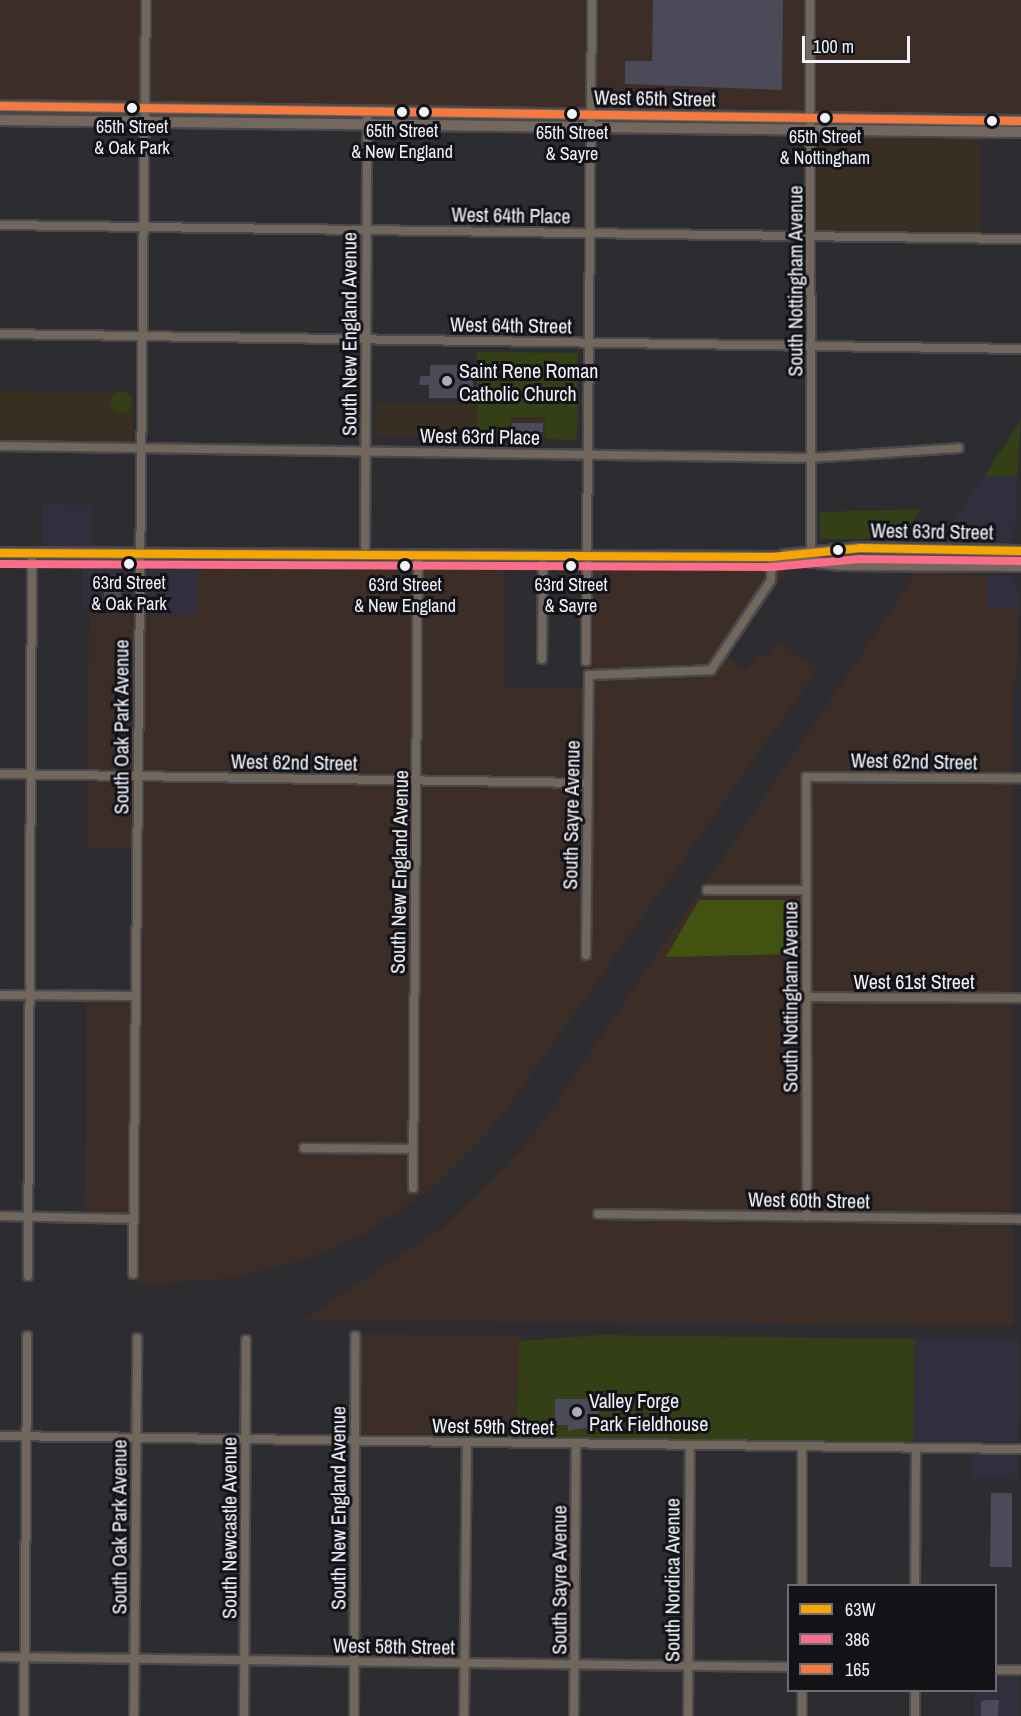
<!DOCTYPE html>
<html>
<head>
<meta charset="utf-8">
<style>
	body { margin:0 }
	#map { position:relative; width:1021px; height:1716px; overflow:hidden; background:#2c2c31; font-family:"Archivo Narrow",sans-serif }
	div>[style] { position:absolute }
	.built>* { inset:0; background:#2f2f3e }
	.industrial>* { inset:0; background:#3c2d27 }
	.education>* { inset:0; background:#382f22 }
	.green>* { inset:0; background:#343f15 }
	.round { border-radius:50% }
	.forest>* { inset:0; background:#42530f }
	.building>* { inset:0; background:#4b4a59 }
	.roads { filter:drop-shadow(2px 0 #49494c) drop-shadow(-2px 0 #49494c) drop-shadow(0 2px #49494c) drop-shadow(0 -2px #49494c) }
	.street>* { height:8px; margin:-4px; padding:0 4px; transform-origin:4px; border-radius:4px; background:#72675c }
	.secondary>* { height:10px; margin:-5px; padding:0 5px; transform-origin:5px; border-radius:5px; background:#74685e }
	.bus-1>* { height:8px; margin:-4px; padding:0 4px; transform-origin:4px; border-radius:4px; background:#f7a600 }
	.bus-2>* { height:8px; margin:-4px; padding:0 4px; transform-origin:4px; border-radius:4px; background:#fb6d88 }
	.bus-3>* { height:8px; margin:-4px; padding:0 4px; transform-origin:4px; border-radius:4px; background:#f6793e }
	.dots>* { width:16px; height:16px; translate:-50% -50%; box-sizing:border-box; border:3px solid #121217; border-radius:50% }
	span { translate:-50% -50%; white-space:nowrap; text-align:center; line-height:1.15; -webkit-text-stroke:6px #121217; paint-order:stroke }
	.bus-label { font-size:18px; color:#f2f2fa }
	.street-label { font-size:20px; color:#f2f2fa }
	.poi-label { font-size:20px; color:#f2f2fa }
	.left { translate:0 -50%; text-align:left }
	.legend { position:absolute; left:787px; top:1584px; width:210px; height:108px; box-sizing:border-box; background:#121217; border:2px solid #6c6c72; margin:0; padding:8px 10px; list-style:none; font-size:18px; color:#f2f2fa }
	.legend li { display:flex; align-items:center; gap:12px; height:30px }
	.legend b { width:30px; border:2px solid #6c6c72 }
	.scale { position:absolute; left:802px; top:36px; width:108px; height:27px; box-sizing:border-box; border:3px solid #f2f2fa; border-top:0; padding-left:8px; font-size:18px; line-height:21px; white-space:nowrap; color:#f2f2fa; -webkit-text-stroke:4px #121217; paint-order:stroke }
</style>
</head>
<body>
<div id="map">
	<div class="built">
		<i style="clip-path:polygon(984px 476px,1017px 476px,1015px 530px,1010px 541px,937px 544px)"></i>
		<i style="clip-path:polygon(42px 504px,93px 505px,91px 547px,42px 547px)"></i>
		<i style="clip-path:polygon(82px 564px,133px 567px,134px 610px,82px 609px)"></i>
		<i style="clip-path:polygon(153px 564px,198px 565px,197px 615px,145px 615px,144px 572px)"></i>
		<i style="clip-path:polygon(987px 575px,1012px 577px,1019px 592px,1019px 609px,988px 609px)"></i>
		<i style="clip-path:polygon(915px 1339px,1020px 1340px,1018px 1479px,972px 1478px,971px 1442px,913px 1442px)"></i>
		<i style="clip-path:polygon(996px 1669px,1019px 1669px,1019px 1716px,974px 1716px,974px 1691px,996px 1690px)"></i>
	</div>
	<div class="industrial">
		<i style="clip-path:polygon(0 0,1021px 0,1021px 113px,0 101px)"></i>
		<i style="clip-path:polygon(504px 564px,504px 687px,585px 688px,585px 564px,789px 568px,727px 657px,747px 670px,758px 654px,767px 655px,778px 642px,818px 669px,514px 1099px,488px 1133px,433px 1188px,363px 1235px,310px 1258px,235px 1278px,138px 1285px,145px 615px,197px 615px,198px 565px)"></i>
		<i style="clip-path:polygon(918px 571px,987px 575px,988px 609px,1019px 609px,1017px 682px,1012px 682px,1014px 1326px,304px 1320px,443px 1227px,505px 1168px,539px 1127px)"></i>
		<i style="clip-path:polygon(89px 609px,134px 610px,131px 849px,87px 848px)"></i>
		<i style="clip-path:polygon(86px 997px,131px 997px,130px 1217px,85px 1217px)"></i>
		<i style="clip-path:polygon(357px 1334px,519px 1335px,516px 1437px,356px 1435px)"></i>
	</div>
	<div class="education">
		<i style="clip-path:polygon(817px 133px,980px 135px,980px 234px,817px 233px)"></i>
		<i style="clip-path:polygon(477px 352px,578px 353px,577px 440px,376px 436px,376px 403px,477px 404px)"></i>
		<i style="clip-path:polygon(0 390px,133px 392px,133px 443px,0 441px)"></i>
	</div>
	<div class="green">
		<i style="clip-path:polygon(477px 352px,578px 353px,577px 440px,545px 439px,545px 417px,510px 417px,510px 439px,477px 438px)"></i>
		<i class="round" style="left:110px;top:391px;width:22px;height:22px"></i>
		<i style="clip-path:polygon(1021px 420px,1017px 476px,984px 476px)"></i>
		<i style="clip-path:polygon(921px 509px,899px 539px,820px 539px,820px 512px)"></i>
		<i style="clip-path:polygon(599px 1335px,915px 1339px,913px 1442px,516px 1437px,519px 1341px)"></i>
	</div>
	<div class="forest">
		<i style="clip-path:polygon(699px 900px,794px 900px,795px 954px,666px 957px)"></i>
	</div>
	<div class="building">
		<i style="clip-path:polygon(653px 0,783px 0,782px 90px,625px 84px,625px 61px,652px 61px)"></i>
		<i style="clip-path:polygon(430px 365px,472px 365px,475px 371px,471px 398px,429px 398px,429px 385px,419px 385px,420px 376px,430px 376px)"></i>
		<i style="clip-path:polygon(512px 423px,543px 423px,543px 432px,511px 433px)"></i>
		<i style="clip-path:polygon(104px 584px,121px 585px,121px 603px,98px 608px,98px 602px,104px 603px)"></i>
		<i style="clip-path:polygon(555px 1399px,599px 1399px,598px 1426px,568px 1431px,568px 1425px,555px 1425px)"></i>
		<i style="clip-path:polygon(991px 1493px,1012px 1493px,1012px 1567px,990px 1567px)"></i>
		<i style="clip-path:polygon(988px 1700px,999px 1700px,998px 1716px,981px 1716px,981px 1701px)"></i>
	</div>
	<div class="roads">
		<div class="street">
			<i style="left:810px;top:0;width:555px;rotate:89.9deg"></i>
			<i style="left:0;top:225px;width:1021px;rotate:0.79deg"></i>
			<i style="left:0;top:334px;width:1021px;rotate:0.84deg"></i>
			<i style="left:0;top:446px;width:810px;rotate:0.85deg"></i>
			<i style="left:810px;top:458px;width:149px;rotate:-3.8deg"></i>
			<i style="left:365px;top:556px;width:444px;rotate:-89.7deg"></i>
			<i style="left:542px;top:659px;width:102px;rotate:-89.4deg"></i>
			<i style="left:586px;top:661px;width:661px;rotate:-89.48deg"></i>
			<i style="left:0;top:774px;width:587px;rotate:0.88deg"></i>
			<i style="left:707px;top:890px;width:99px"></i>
			<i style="left:586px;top:955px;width:280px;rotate:-89.4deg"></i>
			<i style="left:589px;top:675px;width:122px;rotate:-2.3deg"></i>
			<i style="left:711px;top:670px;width:108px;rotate:-56.3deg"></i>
			<i style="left:771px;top:580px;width:23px;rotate:-88deg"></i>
			<i style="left:0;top:995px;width:136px;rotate:0.4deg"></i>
			<i style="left:806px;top:997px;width:215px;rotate:0.3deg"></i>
			<i style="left:304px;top:1148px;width:109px;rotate:0.5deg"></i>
			<i style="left:413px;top:1188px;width:631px;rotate:-89.55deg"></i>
			<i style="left:598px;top:1214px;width:423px;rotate:0.7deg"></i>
			<i style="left:0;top:1216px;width:134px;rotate:1.3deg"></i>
			<i style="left:807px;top:1217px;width:440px;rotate:-90.1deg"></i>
			<i style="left:806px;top:777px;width:215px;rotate:0.3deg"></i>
			<i style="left:133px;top:1274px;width:1274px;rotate:-89.42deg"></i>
			<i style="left:28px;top:1276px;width:722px;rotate:-89.68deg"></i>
			<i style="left:0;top:1436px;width:1021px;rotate:0.73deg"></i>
			<i style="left:802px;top:1446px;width:140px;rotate:90deg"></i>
			<i style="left:915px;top:1586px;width:138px;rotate:-89.6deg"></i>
			<i style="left:0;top:1657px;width:788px;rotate:0.73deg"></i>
			<i style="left:996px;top:1670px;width:25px"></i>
			<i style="left:24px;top:1716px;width:380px;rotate:-89.5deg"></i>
			<i style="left:134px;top:1716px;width:378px;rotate:-89.5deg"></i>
			<i style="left:244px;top:1716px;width:376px;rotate:-89.7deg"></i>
			<i style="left:354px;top:1716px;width:380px;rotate:-89.8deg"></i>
			<i style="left:464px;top:1716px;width:274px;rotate:-89.4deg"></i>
			<i style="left:574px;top:1716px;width:273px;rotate:-89.6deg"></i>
			<i style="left:688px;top:1716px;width:271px;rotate:-89.6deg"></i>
			<i style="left:802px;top:1716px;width:26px;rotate:-90deg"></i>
			<i style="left:915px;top:1716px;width:26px;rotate:-90deg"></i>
		</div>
		<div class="secondary">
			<i style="left:0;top:106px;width:1021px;rotate:0.84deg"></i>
			<i style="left:0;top:120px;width:1021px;rotate:0.67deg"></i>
			<i style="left:0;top:553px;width:772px;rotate:0.3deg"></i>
			<i style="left:772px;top:557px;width:70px;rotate:6.5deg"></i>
			<i style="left:842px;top:565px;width:179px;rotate:0.3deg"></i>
			<i style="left:784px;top:555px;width:76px;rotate:-5.3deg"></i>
			<i style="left:860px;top:548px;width:161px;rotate:1.1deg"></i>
		</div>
	</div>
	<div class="bus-1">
		<i style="left:0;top:553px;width:772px;rotate:0.3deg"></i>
		<i style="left:772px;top:557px;width:88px;rotate:-5.8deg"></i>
		<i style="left:860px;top:548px;width:161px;rotate:1.1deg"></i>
	</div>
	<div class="bus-2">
		<i style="left:0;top:564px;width:772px;rotate:0.22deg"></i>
		<i style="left:772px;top:567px;width:88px;rotate:-5.2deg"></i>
		<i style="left:860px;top:559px;width:161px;rotate:0.7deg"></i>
	</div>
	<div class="bus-3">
		<i style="left:0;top:106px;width:1021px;rotate:0.84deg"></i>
	</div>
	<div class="dots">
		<i style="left:132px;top:108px;background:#f2f2fa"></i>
		<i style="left:402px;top:112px;background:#f2f2fa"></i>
		<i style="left:424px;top:112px;background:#f2f2fa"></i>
		<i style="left:572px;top:114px;background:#f2f2fa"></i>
		<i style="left:825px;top:118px;background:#f2f2fa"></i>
		<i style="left:992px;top:121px;background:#f2f2fa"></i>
		<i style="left:447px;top:381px;background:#adadb4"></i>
		<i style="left:838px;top:550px;background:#f2f2fa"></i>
		<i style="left:129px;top:564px;background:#f2f2fa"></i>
		<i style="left:405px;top:566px;background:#f2f2fa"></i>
		<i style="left:571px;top:566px;background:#f2f2fa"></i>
		<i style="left:577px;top:1412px;background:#adadb4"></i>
	</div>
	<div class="bus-label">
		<span style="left:132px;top:138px">65th Street<br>&amp; Oak Park</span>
		<span style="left:402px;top:142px">65th Street<br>&amp; New England</span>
		<span style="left:572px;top:144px">65th Street<br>&amp; Sayre</span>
		<span style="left:825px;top:148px">65th Street<br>&amp; Nottingham</span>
		<span style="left:129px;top:594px">63rd Street<br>&amp; Oak Park</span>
		<span style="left:405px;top:596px">63rd Street<br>&amp; New England</span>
		<span style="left:571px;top:596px">63rd Street<br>&amp; Sayre</span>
	</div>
	<div class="street-label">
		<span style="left:655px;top:98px;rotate:1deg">West 65th Street</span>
		<span style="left:511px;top:215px;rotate:1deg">West 64th Place</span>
		<span style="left:795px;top:281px;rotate:-90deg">South Nottingham Avenue</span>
		<span style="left:511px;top:325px;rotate:1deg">West 64th Street</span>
		<span style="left:349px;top:334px;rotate:-90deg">South New England Avenue</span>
		<span style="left:480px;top:436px;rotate:1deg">West 63rd Place</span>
		<span style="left:932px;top:531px;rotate:1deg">West 63rd Street</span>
		<span style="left:121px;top:727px;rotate:-90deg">South Oak Park Avenue</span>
		<span style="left:914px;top:761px;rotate:1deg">West 62nd Street</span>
		<span style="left:294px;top:762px;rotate:1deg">West 62nd Street</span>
		<span style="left:571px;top:815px;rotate:-89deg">South Sayre Avenue</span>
		<span style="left:399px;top:872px;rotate:-89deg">South New England Avenue</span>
		<span style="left:914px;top:981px">West 61st Street</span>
		<span style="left:790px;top:997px;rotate:-90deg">South Nottingham Avenue</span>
		<span style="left:809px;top:1200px;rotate:1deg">West 60th Street</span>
		<span style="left:493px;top:1426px;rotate:1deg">West 59th Street</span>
		<span style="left:338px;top:1508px;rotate:-90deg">South New England Avenue</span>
		<span style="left:119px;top:1527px;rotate:-90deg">South Oak Park Avenue</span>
		<span style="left:229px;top:1528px;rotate:-90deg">South Newcastle Avenue</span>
		<span style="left:559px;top:1580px;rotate:-90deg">South Sayre Avenue</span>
		<span style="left:672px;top:1580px;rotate:-90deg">South Nordica Avenue</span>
		<span style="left:394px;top:1646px;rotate:1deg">West 58th Street</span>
	</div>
	<div class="poi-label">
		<span class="left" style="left:459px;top:382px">Saint Rene Roman<br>Catholic Church</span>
		<span class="left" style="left:589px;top:1412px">Valley Forge<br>Park Fieldhouse</span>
	</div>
	<ul class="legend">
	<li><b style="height:8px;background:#f7a600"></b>63W</li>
	<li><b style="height:8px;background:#fb6d88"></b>386</li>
	<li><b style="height:8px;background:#f6793e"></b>165</li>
	</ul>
	<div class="scale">100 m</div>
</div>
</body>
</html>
